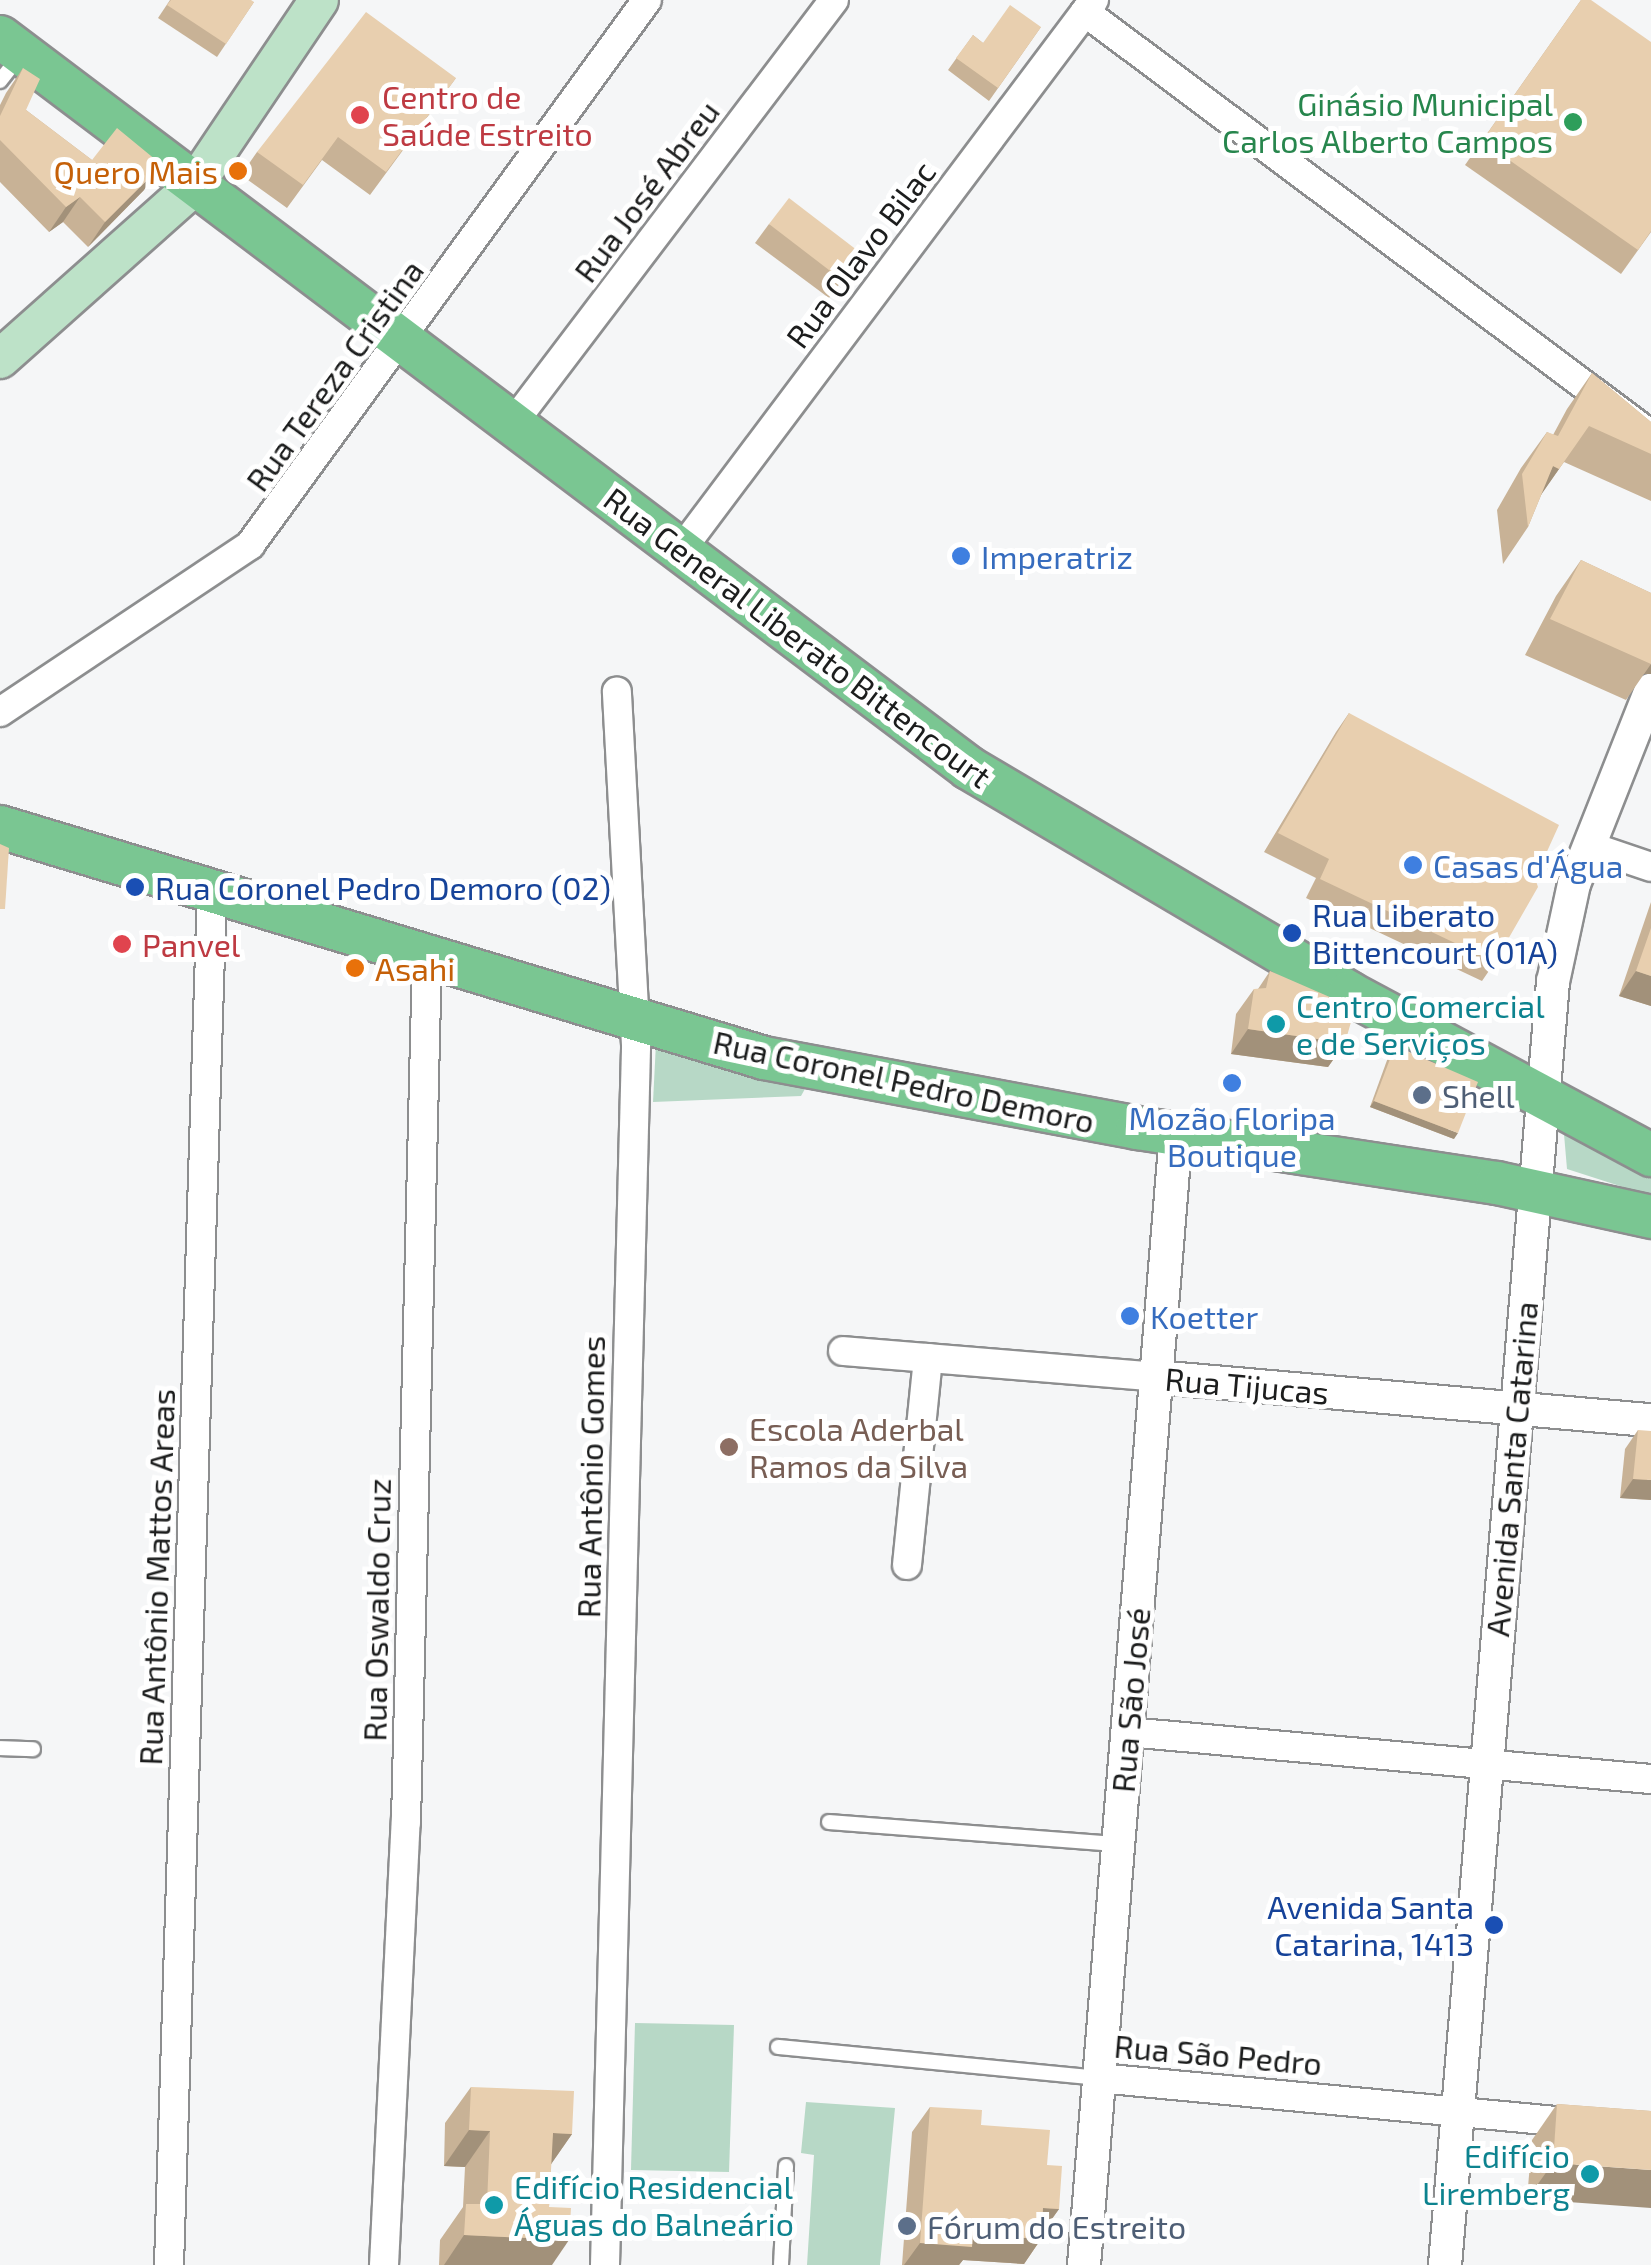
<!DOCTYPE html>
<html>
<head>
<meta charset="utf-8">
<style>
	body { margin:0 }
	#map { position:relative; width:1651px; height:2265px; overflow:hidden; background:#f5f6f7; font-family:"Exo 2",sans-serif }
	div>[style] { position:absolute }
	.green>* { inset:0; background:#b7d8c6 }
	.roads { filter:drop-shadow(2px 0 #8d8e8f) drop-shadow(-2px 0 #8d8e8f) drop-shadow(0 2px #8d8e8f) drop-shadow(0 -2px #8d8e8f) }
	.service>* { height:14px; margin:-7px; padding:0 7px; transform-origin:7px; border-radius:7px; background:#fff }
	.minor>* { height:28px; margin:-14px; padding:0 14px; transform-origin:14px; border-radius:14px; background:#fff }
	.tertiary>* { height:32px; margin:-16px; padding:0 16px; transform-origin:16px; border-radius:16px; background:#fff }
	.secondary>* { height:38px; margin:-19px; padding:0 19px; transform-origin:19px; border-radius:19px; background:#bde2c8 }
	.primary>* { height:42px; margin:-21px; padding:0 21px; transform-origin:21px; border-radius:21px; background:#7ac692 }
	.wall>* { inset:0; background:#c8b296 }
	.shaded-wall>* { inset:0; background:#a2917a }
	.building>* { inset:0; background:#e8cfaf }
	.dots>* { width:28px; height:28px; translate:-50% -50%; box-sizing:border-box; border:5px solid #fff; border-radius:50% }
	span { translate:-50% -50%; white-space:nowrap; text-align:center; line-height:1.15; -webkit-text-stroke:10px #fff; paint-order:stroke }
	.health-label { font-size:32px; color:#be3a42 }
	.left { translate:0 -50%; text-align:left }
	.leisure-label { font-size:32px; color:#27864d }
	.right { translate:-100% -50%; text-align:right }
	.food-label { font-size:32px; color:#c56008 }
	.street-label { font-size:32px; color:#1c1d1d }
	.shop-label { font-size:32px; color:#366cbe }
	.transit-label { font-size:32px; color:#164399 }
	.culture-label { font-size:32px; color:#0d838f }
	.service-label { font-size:32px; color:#4e5e75 }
	.education-label { font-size:32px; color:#785e54 }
</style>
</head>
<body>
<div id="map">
	<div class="green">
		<i style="clip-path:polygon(656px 1043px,803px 1079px,806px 1087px,801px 1096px,653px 1102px)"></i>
		<i style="clip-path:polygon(1573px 1126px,1651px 1160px,1651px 1196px,1567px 1169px,1564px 1134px)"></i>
		<i style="clip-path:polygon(635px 2023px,734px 2025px,729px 2172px,631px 2170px)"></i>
		<i style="clip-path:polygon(806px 2102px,895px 2108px,880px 2265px,807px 2265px,814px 2155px,801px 2153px)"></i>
	</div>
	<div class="roads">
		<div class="service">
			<i style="left:0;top:81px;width:29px;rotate:-52deg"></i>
			<i style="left:0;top:1748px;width:33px;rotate:2deg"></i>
			<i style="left:829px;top:1822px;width:290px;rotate:4.4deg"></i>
			<i style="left:778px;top:2047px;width:321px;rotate:5.5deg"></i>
			<i style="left:781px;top:2265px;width:99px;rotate:-87.1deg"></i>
		</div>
		<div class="minor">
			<i style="left:1085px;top:12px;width:707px;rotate:36.77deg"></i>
			<i style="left:513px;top:423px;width:531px;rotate:-52.81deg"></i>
			<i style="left:681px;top:550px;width:688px;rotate:-53.1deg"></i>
			<i style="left:0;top:712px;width:301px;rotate:-33.7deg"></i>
			<i style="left:250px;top:545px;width:674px;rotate:-53.93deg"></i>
			<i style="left:1589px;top:846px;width:65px;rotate:18.7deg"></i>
			<i style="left:843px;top:1351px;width:314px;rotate:4.7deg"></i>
			<i style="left:907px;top:1565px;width:208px;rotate:-84.2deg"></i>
			<i style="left:1128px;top:1732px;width:525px;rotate:5.14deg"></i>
			<i style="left:1099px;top:2078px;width:554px;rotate:5.38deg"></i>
			<i style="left:169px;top:2265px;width:1374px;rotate:-88.21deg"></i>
			<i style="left:384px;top:2265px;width:444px;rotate:-87.2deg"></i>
			<i style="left:406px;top:1822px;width:865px;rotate:-88.61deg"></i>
			<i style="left:605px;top:2265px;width:1220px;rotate:-88.54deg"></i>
			<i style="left:636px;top:1045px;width:354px;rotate:-93.1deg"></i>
		</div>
		<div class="tertiary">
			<i style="left:1156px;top:1377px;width:497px;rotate:5deg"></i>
			<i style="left:1084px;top:2265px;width:1134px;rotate:-85.35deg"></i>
			<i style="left:1445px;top:2265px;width:1288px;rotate:-85.19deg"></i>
			<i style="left:1553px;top:982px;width:100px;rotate:-77.9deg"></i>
			<i style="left:1574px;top:884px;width:209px;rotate:-68.4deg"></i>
		</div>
		<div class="secondary">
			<i style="left:0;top:359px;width:259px;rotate:-41.7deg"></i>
			<i style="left:193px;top:187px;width:225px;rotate:-56deg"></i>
		</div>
		<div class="primary">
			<i style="left:0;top:37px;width:1214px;rotate:37.03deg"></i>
			<i style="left:969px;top:768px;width:442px;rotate:30.6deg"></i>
			<i style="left:1349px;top:993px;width:343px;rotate:28.2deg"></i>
			<i style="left:0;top:827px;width:798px;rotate:16.82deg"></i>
			<i style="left:764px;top:1058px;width:380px;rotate:10.6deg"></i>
			<i style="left:1137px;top:1128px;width:364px;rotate:8.7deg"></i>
			<i style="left:1497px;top:1183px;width:158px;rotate:12.4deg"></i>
		</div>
	</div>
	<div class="wall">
		<i style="clip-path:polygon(170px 0,254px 2px,217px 57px,158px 18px)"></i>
		<i style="clip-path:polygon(1581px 0,1651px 232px,1621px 274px,1465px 165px)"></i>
		<i style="clip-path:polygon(1041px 27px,989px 101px,948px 70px,973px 35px,983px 43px)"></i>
		<i style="clip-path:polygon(23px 68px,26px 110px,92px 160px,144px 190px,88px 247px,63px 222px,49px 232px,0 182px,0 105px,6px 93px)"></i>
		<i style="clip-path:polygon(456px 78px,370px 195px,322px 160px,287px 208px,241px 175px,257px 152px)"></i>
		<i style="clip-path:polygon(769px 224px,862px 254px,829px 298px,755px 243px)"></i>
		<i style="clip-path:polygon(1592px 373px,1651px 422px,1651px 501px,1564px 462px,1542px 493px,1528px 527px,1503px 564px,1497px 510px,1521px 468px,1547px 432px,1553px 435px,1567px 409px)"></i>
		<i style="clip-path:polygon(1581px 560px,1651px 593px,1651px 674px,1644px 674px,1626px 700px,1525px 655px,1556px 596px)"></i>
		<i style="clip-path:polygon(1349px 713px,1495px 962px,1482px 981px,1306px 898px,1316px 878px,1264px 852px,1336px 732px)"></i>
		<i style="clip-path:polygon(1651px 902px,1651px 1006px,1619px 996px)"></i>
		<i style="clip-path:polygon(1270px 971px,1345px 1043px,1328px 1067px,1231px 1054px,1236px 1014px,1254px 989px,1258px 989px)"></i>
		<i style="clip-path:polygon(1395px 1046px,1454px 1139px,1370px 1107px,1390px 1052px)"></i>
		<i style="clip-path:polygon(1638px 1430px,1651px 1500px,1620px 1498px,1625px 1449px)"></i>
		<i style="clip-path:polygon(471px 2087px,572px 2134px,551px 2164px,549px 2207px,552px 2265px,439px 2265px,440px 2240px,463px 2207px,465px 2167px,444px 2166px,445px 2123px)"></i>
		<i style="clip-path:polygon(1557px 2104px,1651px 2111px,1527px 2199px,1532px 2140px)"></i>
		<i style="clip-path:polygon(930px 2107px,981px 2125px,1047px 2165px,1059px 2209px,1042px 2233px,1041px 2239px,1024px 2264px,963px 2260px,959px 2265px,902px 2265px,912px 2132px)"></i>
	</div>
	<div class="shaded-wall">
		<i style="clip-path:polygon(162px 165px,144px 190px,88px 247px,105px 222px)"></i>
		<i style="clip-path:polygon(80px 197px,63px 222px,49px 232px,66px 207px)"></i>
		<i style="clip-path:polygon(1553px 466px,1559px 469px,1534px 505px)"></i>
		<i style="clip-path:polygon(1651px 657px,1651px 674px,1644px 674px,1651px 664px)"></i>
		<i style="clip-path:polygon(1636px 971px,1651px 976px,1651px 1006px,1619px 996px)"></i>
		<i style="clip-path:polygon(1248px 1029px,1345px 1043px,1328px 1067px,1231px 1054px)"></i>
		<i style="clip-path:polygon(1374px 1101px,1458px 1133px,1454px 1139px,1370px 1107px)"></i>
		<i style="clip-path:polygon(1633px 1479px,1651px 1480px,1651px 1500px,1620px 1498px)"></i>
		<i style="clip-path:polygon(469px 2130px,490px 2131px,465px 2167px,444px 2166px)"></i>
		<i style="clip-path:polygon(553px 2133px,572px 2134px,547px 2170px)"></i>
		<i style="clip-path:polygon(1553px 2163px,1651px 2170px,1651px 2208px,1527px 2199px)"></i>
		<i style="clip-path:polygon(1043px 2208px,1059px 2209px,1041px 2234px)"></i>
		<i style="clip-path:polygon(973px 2234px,1041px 2239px,1024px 2264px,963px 2260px,959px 2265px,904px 2265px,920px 2243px)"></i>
		<i style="clip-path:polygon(464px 2235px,569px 2240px,552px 2265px,444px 2265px)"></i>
	</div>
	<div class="building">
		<i style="clip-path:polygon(171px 0,251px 0,254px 2px,226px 44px,167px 5px)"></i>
		<i style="clip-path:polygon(1581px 0,1591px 0,1651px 42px,1651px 231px,1638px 250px,1482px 141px)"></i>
		<i style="clip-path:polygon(1010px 5px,1041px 27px,998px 88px,956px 58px,973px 35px,983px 43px)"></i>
		<i style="clip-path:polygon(366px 12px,456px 78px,386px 172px,338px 137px,303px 185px,257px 152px)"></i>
		<i style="clip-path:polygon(23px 68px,40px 79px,26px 110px,92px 160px,117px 128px,162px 165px,105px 222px,80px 197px,66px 207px,0 140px,0 116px)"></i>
		<i style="clip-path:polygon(789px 198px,862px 254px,842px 280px,769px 224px)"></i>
		<i style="clip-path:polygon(1592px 373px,1651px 422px,1651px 454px,1589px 426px,1559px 469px,1553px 466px,1528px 527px,1522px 474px,1547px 432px,1558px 436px)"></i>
		<i style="clip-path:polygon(1581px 560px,1651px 593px,1651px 664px,1550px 619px)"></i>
		<i style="clip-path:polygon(1349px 713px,1559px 825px,1535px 878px,1538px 887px,1495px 962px,1320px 879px,1329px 859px,1278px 833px)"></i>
		<i style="clip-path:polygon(0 844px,9px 848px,5px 909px,0 909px)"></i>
		<i style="clip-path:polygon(1651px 928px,1651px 976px,1636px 971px)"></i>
		<i style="clip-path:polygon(1270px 971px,1355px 1008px,1345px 1043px,1248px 1029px,1254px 989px,1266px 988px)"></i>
		<i style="clip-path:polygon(1395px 1046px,1478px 1082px,1458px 1133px,1374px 1101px)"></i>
		<i style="clip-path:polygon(1638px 1430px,1651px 1431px,1651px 1480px,1633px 1479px)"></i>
		<i style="clip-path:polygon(471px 2087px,574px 2091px,572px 2134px,553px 2133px,549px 2207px,571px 2208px,569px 2240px,464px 2235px,466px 2204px,487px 2204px,490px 2131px,469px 2130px)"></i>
		<i style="clip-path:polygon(1557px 2104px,1651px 2111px,1651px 2170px,1553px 2163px)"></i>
		<i style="clip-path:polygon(930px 2107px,982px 2110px,981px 2125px,1050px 2130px,1047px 2165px,1062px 2166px,1059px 2209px,1043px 2208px,1041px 2239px,973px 2234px,972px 2247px,920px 2243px)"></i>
	</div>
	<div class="dots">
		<i style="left:360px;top:115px;background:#e0444e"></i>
		<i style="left:1573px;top:122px;background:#2e9e5b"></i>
		<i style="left:238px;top:171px;background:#e8710a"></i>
		<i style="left:961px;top:556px;background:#3f7fe0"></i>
		<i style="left:1413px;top:865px;background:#3f7fe0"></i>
		<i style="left:135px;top:887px;background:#1a4fb4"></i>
		<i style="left:1292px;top:933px;background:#1a4fb4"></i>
		<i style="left:122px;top:944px;background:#e0444e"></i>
		<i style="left:355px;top:968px;background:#e8710a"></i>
		<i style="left:1276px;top:1024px;background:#0f9aa8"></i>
		<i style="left:1232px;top:1083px;background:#3f7fe0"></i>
		<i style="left:1422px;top:1095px;background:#5c6f8a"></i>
		<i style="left:1130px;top:1316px;background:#3f7fe0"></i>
		<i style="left:729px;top:1447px;background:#8d6e63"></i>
		<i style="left:1494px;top:1925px;background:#1a4fb4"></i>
		<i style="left:1590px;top:2174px;background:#0f9aa8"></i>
		<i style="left:494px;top:2205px;background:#0f9aa8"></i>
		<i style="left:907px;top:2226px;background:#5c6f8a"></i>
	</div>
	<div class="health-label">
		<span class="left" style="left:382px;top:115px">Centro de<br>Saúde Estreito</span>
		<span class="left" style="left:142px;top:944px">Panvel</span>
	</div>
	<div class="leisure-label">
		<span class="right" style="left:1553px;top:122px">Ginásio Municipal<br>Carlos Alberto Campos</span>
	</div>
	<div class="food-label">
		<span class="right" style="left:218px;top:171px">Quero Mais</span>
		<span class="left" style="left:375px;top:968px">Asahi</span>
	</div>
	<div class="street-label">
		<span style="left:646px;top:191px;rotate:-53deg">Rua José Abreu</span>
		<span style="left:860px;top:254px;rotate:-53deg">Rua Olavo Bilac</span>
		<span style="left:334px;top:375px;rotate:-54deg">Rua Tereza Cristina</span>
		<span style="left:798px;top:637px;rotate:37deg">Rua General Liberato Bittencourt</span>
		<span style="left:904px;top:1081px;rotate:12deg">Rua Coronel Pedro Demoro</span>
		<span style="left:1247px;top:1385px;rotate:5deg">Rua Tijucas</span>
		<span style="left:1511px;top:1469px;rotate:-85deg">Avenida Santa Catarina</span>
		<span style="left:590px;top:1477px;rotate:-89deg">Rua Antônio Gomes</span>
		<span style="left:156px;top:1577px;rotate:-88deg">Rua Antônio Mattos Areas</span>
		<span style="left:376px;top:1610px;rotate:-89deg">Rua Oswaldo Cruz</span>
		<span style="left:1130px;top:1700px;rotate:-85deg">Rua São José</span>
		<span style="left:1218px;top:2054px;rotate:5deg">Rua São Pedro</span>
	</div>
	<div class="shop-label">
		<span class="left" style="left:981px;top:556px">Imperatriz</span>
		<span class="left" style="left:1433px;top:865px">Casas d'Água</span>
		<span style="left:1232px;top:1136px">Mozão Floripa<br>Boutique</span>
		<span class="left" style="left:1150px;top:1316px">Koetter</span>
	</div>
	<div class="transit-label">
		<span class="left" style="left:155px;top:887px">Rua Coronel Pedro Demoro (02)</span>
		<span class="left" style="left:1312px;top:933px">Rua Liberato<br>Bittencourt (01A)</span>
		<span class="right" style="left:1474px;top:1925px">Avenida Santa<br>Catarina, 1413</span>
	</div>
	<div class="culture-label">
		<span class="left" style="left:1296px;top:1024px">Centro Comercial<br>e de Serviços</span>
		<span class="right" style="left:1570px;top:2174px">Edifício<br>Liremberg</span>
		<span class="left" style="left:514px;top:2205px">Edifício Residencial<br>Águas do Balneário</span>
	</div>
	<div class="service-label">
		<span class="left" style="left:1442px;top:1095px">Shell</span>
		<span class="left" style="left:927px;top:2226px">Fórum do Estreito</span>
	</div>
	<div class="education-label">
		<span class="left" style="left:749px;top:1447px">Escola Aderbal<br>Ramos da Silva</span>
	</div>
</div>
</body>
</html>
